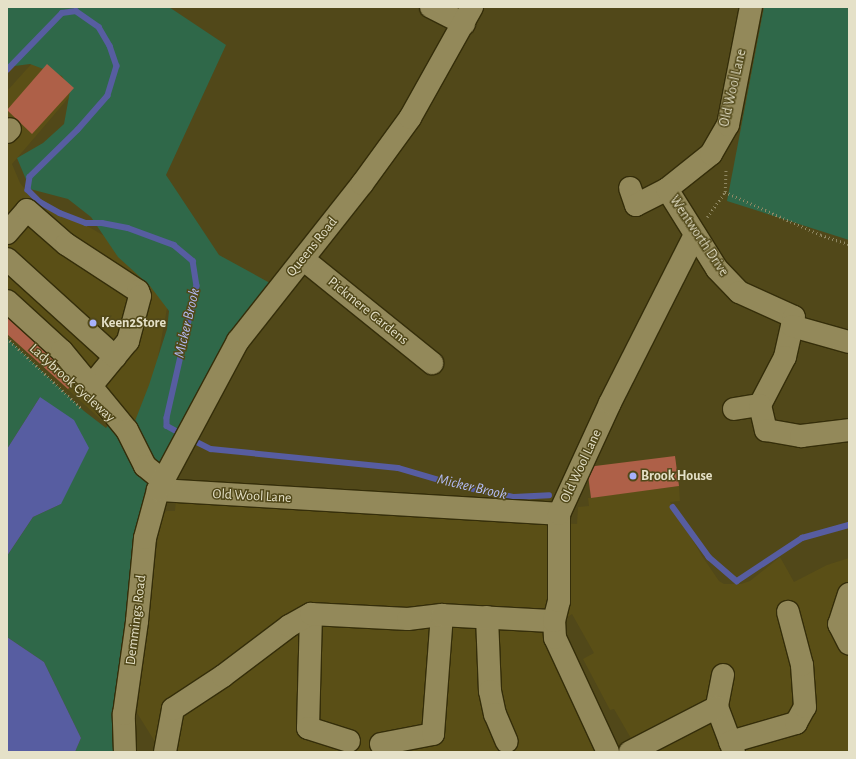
<!DOCTYPE html>
<html>
<head>
<meta charset="utf-8">
<style>
	body { margin:0 }
	#map { position:relative; width:856px; height:759px; overflow:hidden; background:#514819; font-family:"Alegreya Sans",sans-serif }
	div>[style] { position:absolute }
	.built>* { inset:0; background:#5a4f16 }
	.green>* { inset:0; background:#2f6849 }
	.water>* { inset:0; background:#575da1 }
	.stream>* { height:5.5px; margin:-2.75px; padding:0 2.75px; transform-origin:2.75px; border-radius:2.75px; background:#575da1 }
	.building>* { inset:0; background:#ae6048 }
	.path>* { height:2.5px; margin-top:-1.25px; transform-origin:0; background:repeating-linear-gradient(90deg,#8f8863 0 1px,transparent 0 4px) }
	.roads { filter:drop-shadow(1px 0 #352e0a) drop-shadow(-1px 0 #352e0a) drop-shadow(0 1px #352e0a) drop-shadow(0 -1px #352e0a) }
	.minor>* { height:22px; margin:-11px; padding:0 11px; transform-origin:11px; border-radius:11px; background:#93895a }
	.dots>* { width:11px; height:11px; translate:-50% -50%; box-sizing:border-box; border:2px solid #514819; border-radius:50% }
	span { translate:-50% -50%; white-space:nowrap; text-align:center; line-height:1.15; -webkit-text-stroke:3px #514819; paint-order:stroke }
	.street-label { font-size:14px; color:#e5e1c8 }
	.poi-label { font-size:14px; color:#e5e1c8; font-weight:700 }
	.left { translate:0 -50%; text-align:left }
	.water-label { font-size:15px; color:#b3bbf5; font-style:italic }
	.frame { position:absolute; inset:0; border:8px solid #e5e1c8; pointer-events:none }
</style>
</head>
<body>
<div id="map">
	<div class="built">
		<i style="clip-path:polygon(44px 50px,82px 82px,12px 164px,20px 183px,38px 205px,89px 227px,173px 276px,148px 411px,138px 439px,109px 427px,7px 334px,7px 91px)"></i>
		<i style="clip-path:polygon(679px 486px,680px 501px,670px 502px,702px 556px,719px 581px,724px 584px,741px 584px,750px 581px,780px 557px,794px 582px,827px 565px,849px 558px,849px 752px,639px 752px,614px 709px,610px 710px,583px 659px,594px 653px,572px 614px,551px 628px,608px 752px,176px 752px,157px 745px,137px 713px,160px 520px,162px 514px,167px 511px,175px 511px,176px 499px,577px 524px,578px 507px,589px 506px,588px 498px)"></i>
	</div>
	<div class="green">
		<i style="clip-path:polygon(7px 7px,169px 7px,226px 45px,166px 175px,219px 255px,279px 288px,162px 480px,125px 752px,75px 752px,81px 738px,44px 662px,7px 637px,7px 556px,33px 517px,61px 504px,40px 397px,7px 449px,7px 338px,84px 411px,106px 428px,116px 416px,135px 421px,149px 385px,167px 329px,169px 311px,150px 286px,118px 257px,91px 217px,68px 199px,30px 189px,17px 158px,43px 143px,64px 124px,70px 91px,62px 76px,30px 64px,7px 67px)"></i>
		<i style="clip-path:polygon(764px 7px,849px 7px,849px 240px,727px 201px)"></i>
	</div>
	<div class="water">
		<i style="clip-path:polygon(40px 397px,74px 420px,89px 448px,61px 504px,33px 517px,7px 556px,7px 449px)"></i>
		<i style="clip-path:polygon(7px 637px,44px 662px,81px 738px,75px 752px,7px 752px)"></i>
	</div>
	<div class="stream">
		<i style="left:7px;top:70px;width:79px;rotate:-46deg"></i>
		<i style="left:62px;top:13px;width:14px;rotate:-8deg"></i>
		<i style="left:76px;top:11px;width:28px;rotate:35deg"></i>
		<i style="left:99px;top:27px;width:22px;rotate:60deg"></i>
		<i style="left:110px;top:46px;width:21px;rotate:71deg"></i>
		<i style="left:117px;top:66px;width:31px;rotate:107deg"></i>
		<i style="left:108px;top:96px;width:45px;rotate:131.4deg"></i>
		<i style="left:78px;top:130px;width:67px;rotate:135.6deg"></i>
		<i style="left:30px;top:177px;width:13px;rotate:99deg"></i>
		<i style="left:28px;top:190px;width:17px;rotate:45deg"></i>
		<i style="left:40px;top:202px;width:23px;rotate:29deg"></i>
		<i style="left:60px;top:213px;width:28px;rotate:21deg"></i>
		<i style="left:86px;top:223px;width:16px"></i>
		<i style="left:102px;top:223px;width:26px;rotate:11deg"></i>
		<i style="left:128px;top:228px;width:49px;rotate:20.3deg"></i>
		<i style="left:174px;top:245px;width:25px;rotate:40deg"></i>
		<i style="left:193px;top:261px;width:25px;rotate:81deg"></i>
		<i style="left:197px;top:286px;width:135px;rotate:102.8deg"></i>
		<i style="left:167px;top:418px;width:8px;rotate:90deg"></i>
		<i style="left:167px;top:426px;width:18px;rotate:29deg"></i>
		<i style="left:191px;top:439px;width:22px;rotate:27deg"></i>
		<i style="left:211px;top:449px;width:188px;rotate:5.8deg"></i>
		<i style="left:398px;top:468px;width:68px;rotate:16.3deg"></i>
		<i style="left:463px;top:487px;width:52px;rotate:11.1deg"></i>
		<i style="left:514px;top:497px;width:35px;rotate:-3deg"></i>
		<i style="left:673px;top:507px;width:62px;rotate:54.2deg"></i>
		<i style="left:709px;top:557px;width:37px;rotate:41deg"></i>
		<i style="left:737px;top:581px;width:78px;rotate:-33.5deg"></i>
		<i style="left:802px;top:538px;width:49px;rotate:-15.5deg"></i>
	</div>
	<div class="building">
		<i style="clip-path:polygon(47px 64px,74px 88px,32px 134px,7px 110px)"></i>
		<i style="clip-path:polygon(7px 311px,57px 358px,74px 383px,68px 389px,7px 334px)"></i>
		<i style="clip-path:polygon(675px 456px,679px 486px,591px 498px,587px 467px)"></i>
	</div>
	<div class="path">
		<i style="left:725px;top:192px;width:105px;rotate:24.1deg"></i>
		<i style="left:821px;top:235px;width:29px;rotate:18deg"></i>
		<i style="left:707px;top:217px;width:31px;rotate:-54deg"></i>
		<i style="left:725px;top:192px;width:24px;rotate:-88deg"></i>
		<i style="left:7px;top:338px;width:102px;rotate:43.4deg"></i>
	</div>
	<div class="roads">
		<div class="minor">
			<i style="left:431px;top:7px;width:37px;rotate:27deg"></i>
			<i style="left:7px;top:132px;width:4px;rotate:-45deg"></i>
			<i style="left:630px;top:188px;width:18px;rotate:71deg"></i>
			<i style="left:636px;top:205px;width:35px;rotate:-27deg"></i>
			<i style="left:667px;top:189px;width:56px;rotate:-38.5deg"></i>
			<i style="left:711px;top:154px;width:34px;rotate:-60deg"></i>
			<i style="left:728px;top:125px;width:120px;rotate:-79deg"></i>
			<i style="left:667px;top:189px;width:94px;rotate:58deg"></i>
			<i style="left:717px;top:269px;width:32px;rotate:46deg"></i>
			<i style="left:739px;top:292px;width:60px;rotate:24.4deg"></i>
			<i style="left:794px;top:317px;width:41px;rotate:102.7deg"></i>
			<i style="left:785px;top:357px;width:54px;rotate:117.5deg"></i>
			<i style="left:7px;top:233px;width:30px;rotate:-49deg"></i>
			<i style="left:27px;top:210px;width:52px;rotate:41.1deg"></i>
			<i style="left:66px;top:244px;width:86px;rotate:33.1deg"></i>
			<i style="left:138px;top:291px;width:5px;rotate:68deg"></i>
			<i style="left:140px;top:296px;width:47px;rotate:104.9deg"></i>
			<i style="left:128px;top:341px;width:58px;rotate:129.4deg"></i>
			<i style="left:7px;top:259px;width:146px;rotate:42.2deg"></i>
			<i style="left:303px;top:259px;width:166px;rotate:38.9deg"></i>
			<i style="left:7px;top:301px;width:74px;rotate:42.3deg"></i>
			<i style="left:62px;top:351px;width:102px;rotate:50.6deg"></i>
			<i style="left:127px;top:430px;width:40px;rotate:63.4deg"></i>
			<i style="left:145px;top:466px;width:22px;rotate:39deg"></i>
			<i style="left:792px;top:326px;width:59px;rotate:15.7deg"></i>
			<i style="left:734px;top:409px;width:26px;rotate:-9deg"></i>
			<i style="left:760px;top:405px;width:26px;rotate:77deg"></i>
			<i style="left:766px;top:430px;width:36px;rotate:10deg"></i>
			<i style="left:801px;top:436px;width:48px;rotate:-7.1deg"></i>
			<i style="left:158px;top:490px;width:402px;rotate:3.4deg"></i>
			<i style="left:849px;top:594px;width:32px;rotate:108deg"></i>
			<i style="left:839px;top:624px;width:22px;rotate:63deg"></i>
			<i style="left:311px;top:614px;width:114px;rotate:91.5deg"></i>
			<i style="left:308px;top:728px;width:43px;rotate:17.6deg"></i>
			<i style="left:487px;top:617px;width:74px;rotate:87.7deg"></i>
			<i style="left:490px;top:691px;width:24px;rotate:78deg"></i>
			<i style="left:495px;top:714px;width:30px;rotate:67deg"></i>
			<i style="left:723px;top:675px;width:33px;rotate:101deg"></i>
			<i style="left:717px;top:707px;width:48px;rotate:69.3deg"></i>
			<i style="left:730px;top:742px;width:69px;rotate:-16.1deg"></i>
			<i style="left:796px;top:723px;width:18px;rotate:-61deg"></i>
			<i style="left:805px;top:707px;width:42px;rotate:-94.1deg"></i>
			<i style="left:802px;top:665px;width:55px;rotate:-104.8deg"></i>
			<i style="left:381px;top:744px;width:53px;rotate:-10.9deg"></i>
			<i style="left:433px;top:734px;width:119px;rotate:-85.7deg"></i>
			<i style="left:125px;top:752px;width:38px;rotate:-92deg"></i>
			<i style="left:124px;top:714px;width:94px;rotate:-82deg"></i>
			<i style="left:137px;top:621px;width:83px;rotate:-84.5deg"></i>
			<i style="left:145px;top:538px;width:50px;rotate:-74.8deg"></i>
			<i style="left:158px;top:490px;width:169px;rotate:-61.8deg"></i>
			<i style="left:238px;top:341px;width:200px;rotate:-51.7deg"></i>
			<i style="left:362px;top:184px;width:82px;rotate:-54deg"></i>
			<i style="left:410px;top:118px;width:127px;rotate:-60.8deg"></i>
			<i style="left:165px;top:752px;width:44px;rotate:-79.5deg"></i>
			<i style="left:173px;top:709px;width:60px;rotate:-33.4deg"></i>
			<i style="left:223px;top:676px;width:83px;rotate:-37.1deg"></i>
			<i style="left:289px;top:626px;width:25px;rotate:-29deg"></i>
			<i style="left:311px;top:614px;width:97px;rotate:3deg"></i>
			<i style="left:408px;top:619px;width:34px;rotate:-7deg"></i>
			<i style="left:442px;top:615px;width:112px;rotate:3.1deg"></i>
			<i style="left:608px;top:752px;width:126px;rotate:-114.9deg"></i>
			<i style="left:555px;top:638px;width:17px;rotate:-93deg"></i>
			<i style="left:554px;top:621px;width:21px;rotate:-76deg"></i>
			<i style="left:559px;top:601px;width:87px;rotate:-90deg"></i>
			<i style="left:559px;top:514px;width:122px;rotate:-65.3deg"></i>
			<i style="left:610px;top:403px;width:188px;rotate:-63.2deg"></i>
			<i style="left:630px;top:752px;width:98px;rotate:-27.3deg"></i>
		</div>
	</div>
	<div class="dots">
		<i style="left:93px;top:323px;background:#a7b1fc"></i>
		<i style="left:633px;top:476px;background:#a7b1fc"></i>
	</div>
	<div class="street-label">
		<span style="left:733px;top:88px;rotate:-77deg">Old Wool Lane</span>
		<span style="left:699px;top:236px;rotate:56deg">Wentworth Drive</span>
		<span style="left:312px;top:247px;rotate:-51deg">Queens Road</span>
		<span style="left:368px;top:311px;rotate:39deg">Pickmere Gardens</span>
		<span style="left:72px;top:383px;rotate:42deg">Ladybrook Cycleway</span>
		<span style="left:581px;top:466px;rotate:-65deg">Old Wool Lane</span>
		<span style="left:252px;top:496px;rotate:3deg">Old Wool Lane</span>
		<span style="left:136px;top:620px;rotate:-83deg">Demmings Road</span>
	</div>
	<div class="poi-label">
		<span class="left" style="left:101px;top:323px">Keen2Store</span>
		<span class="left" style="left:641px;top:476px">Brook House</span>
	</div>
	<div class="water-label">
		<span style="left:187px;top:323px;rotate:-77deg">Micker Brook</span>
		<span style="left:472px;top:487px;rotate:13deg">Micker Brook</span>
	</div>
	<div class="frame"></div>
</div>
</body>
</html>
